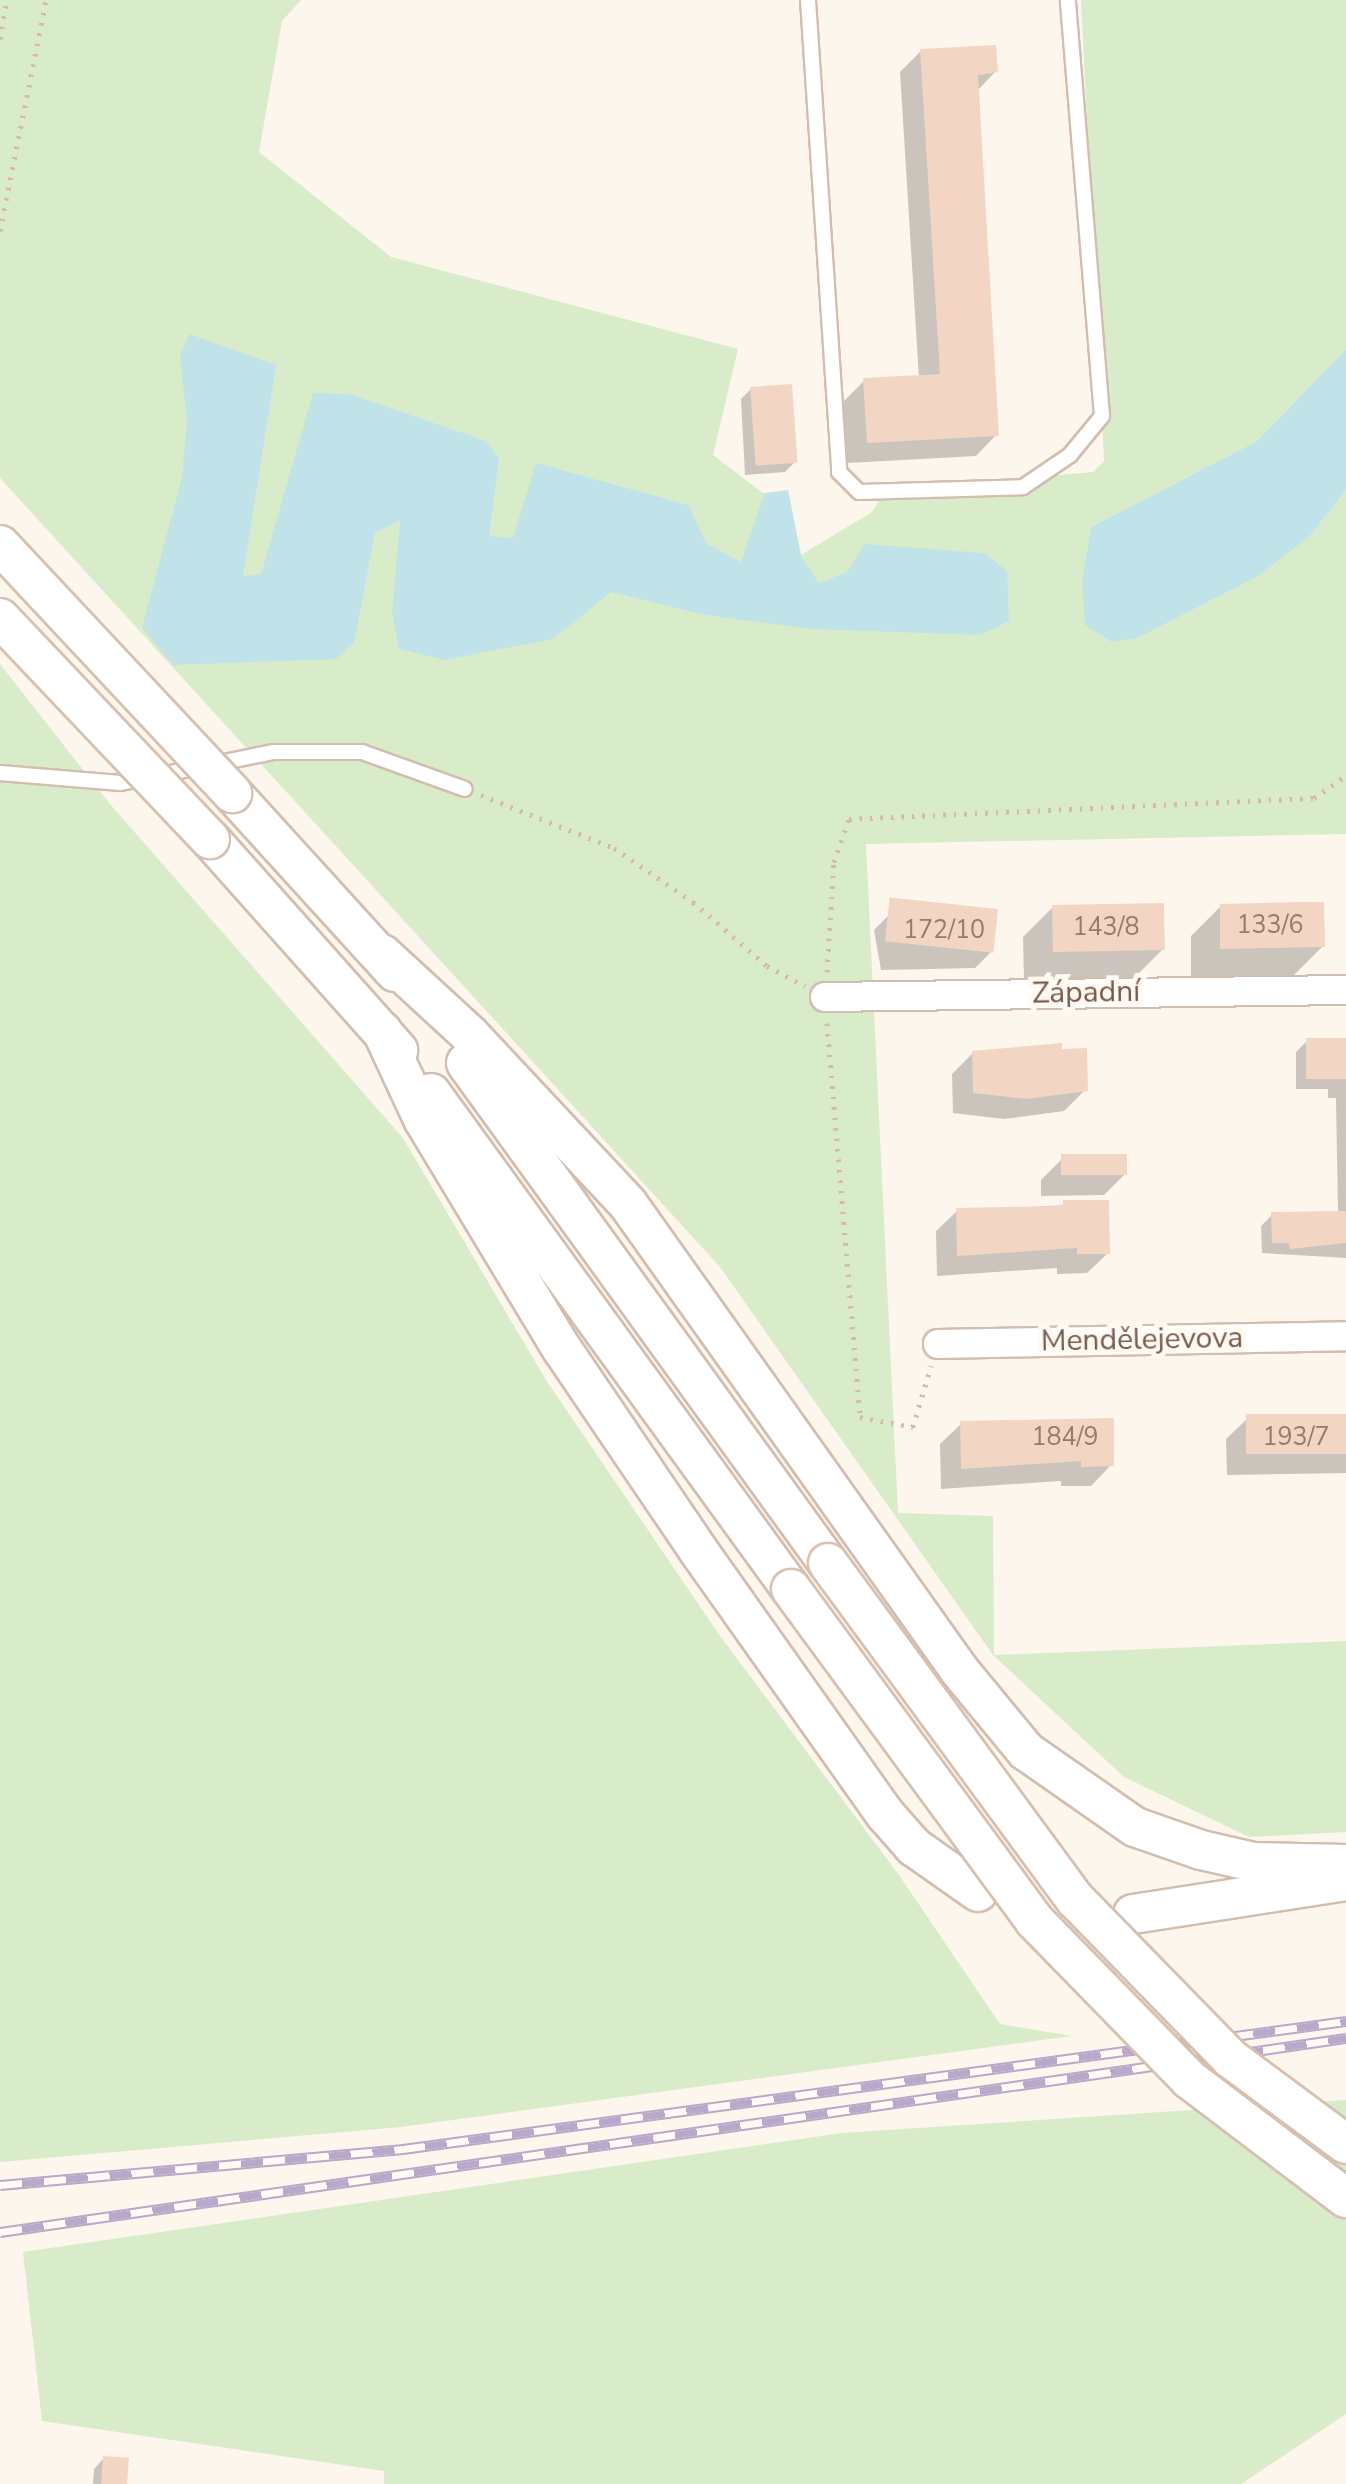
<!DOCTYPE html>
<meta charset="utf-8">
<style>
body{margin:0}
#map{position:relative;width:1346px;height:2484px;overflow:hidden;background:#fdf6ec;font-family:"Nunito Sans",sans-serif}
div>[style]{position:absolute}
.green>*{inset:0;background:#d8ecc9}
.water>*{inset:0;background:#bfe3e8}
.shadow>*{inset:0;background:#0003}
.building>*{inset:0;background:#f3d5c3;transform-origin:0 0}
.path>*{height:5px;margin-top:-2.5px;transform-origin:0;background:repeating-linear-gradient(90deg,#d9b8a5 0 2.5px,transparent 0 10.5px)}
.roads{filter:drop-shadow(2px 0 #d1beb0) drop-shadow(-2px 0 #d1beb0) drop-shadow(0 2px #d1beb0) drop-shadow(0 -2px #d1beb0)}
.lane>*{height:14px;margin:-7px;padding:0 7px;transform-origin:7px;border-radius:7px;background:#fff}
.street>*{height:28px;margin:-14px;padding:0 14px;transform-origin:14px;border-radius:14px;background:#fff}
.secondary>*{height:38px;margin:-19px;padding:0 19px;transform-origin:19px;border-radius:19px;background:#fff}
.rail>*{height:11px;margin-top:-5.5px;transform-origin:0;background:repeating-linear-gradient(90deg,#fffaf3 0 22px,#b9a8c9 0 44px);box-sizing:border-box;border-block:2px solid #b9a8c9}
.bridges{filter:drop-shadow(2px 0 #d6c0b0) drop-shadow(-2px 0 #d6c0b0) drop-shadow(0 2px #d6c0b0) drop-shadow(0 -2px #d6c0b0)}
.secondary-bridge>*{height:38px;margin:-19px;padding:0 19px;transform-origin:19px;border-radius:19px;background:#fff}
span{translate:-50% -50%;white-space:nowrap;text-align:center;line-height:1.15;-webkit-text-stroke:10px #fffaf3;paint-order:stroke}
.number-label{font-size:25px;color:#987a6a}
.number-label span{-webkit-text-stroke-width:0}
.street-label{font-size:30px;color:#7a5c4d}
</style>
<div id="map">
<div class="green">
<i style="clip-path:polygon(0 0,301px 0,282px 21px,259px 152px,391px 257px,738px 349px,713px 455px,763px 493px,788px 490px,801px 555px,872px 512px,885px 491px,1093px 472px,1104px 461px,1081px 0,1346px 0,1346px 349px,1257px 441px,1091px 527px,1082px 579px,1310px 536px,1346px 490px,1346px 834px,866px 844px,898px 1513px,993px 1516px,994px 1655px,1346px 1641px,1346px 1832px,1249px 1837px,1124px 1777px,993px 1655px,720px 1267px,0 478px)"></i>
<i style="clip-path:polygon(0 664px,109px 803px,403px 1138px,546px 1380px,720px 1636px,899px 1875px,1000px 2024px,1072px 2036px,401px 2127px,0 2162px)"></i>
<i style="clip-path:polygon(1346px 2100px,1346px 2414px,1241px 2484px,384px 2484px,384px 2471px,42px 2421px,23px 2252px,842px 2133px)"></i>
</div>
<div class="water">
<i style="clip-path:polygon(189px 334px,276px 365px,243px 576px,261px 574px,313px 393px,349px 394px,486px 441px,499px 458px,489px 536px,513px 538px,536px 463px,688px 505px,707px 544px,741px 562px,764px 494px,788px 490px,801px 556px,819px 583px,847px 572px,864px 544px,984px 553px,1007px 571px,1009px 621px,980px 635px,811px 629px,706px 615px,611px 592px,553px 639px,445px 660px,399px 649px,392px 612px,400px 520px,375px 533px,354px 643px,336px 659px,173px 665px,142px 628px,182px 477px,187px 420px,180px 356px)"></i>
<i style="clip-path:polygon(1346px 349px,1346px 490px,1310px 536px,1258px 576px,1137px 638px,1112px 642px,1085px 625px,1082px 579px,1091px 527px,1257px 441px)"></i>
</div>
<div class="shadow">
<i style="clip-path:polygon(921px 51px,996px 71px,977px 91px,996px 435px,976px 456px,847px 463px,843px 402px,864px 381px,919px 378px,900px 72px)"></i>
<i style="clip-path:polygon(751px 389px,795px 462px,785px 472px,745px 475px,741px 399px)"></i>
<i style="clip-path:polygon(1221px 906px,1323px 946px,1293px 976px,1191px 978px,1191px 936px)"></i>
<i style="clip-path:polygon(1053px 907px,1163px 949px,1133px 979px,1024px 981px,1023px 937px)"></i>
<i style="clip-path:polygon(890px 914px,991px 952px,975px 968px,881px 970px,874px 930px)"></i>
<i style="clip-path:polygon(1346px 1040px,1346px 1258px,1262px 1253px,1261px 1226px,1272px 1215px,1338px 1213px,1336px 1098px,1328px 1098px,1328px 1089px,1296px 1089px,1296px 1052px,1307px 1041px)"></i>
<i style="clip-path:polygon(973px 1053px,1085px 1090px,1064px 1111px,1004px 1119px,953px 1113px,952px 1074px)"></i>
<i style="clip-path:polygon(1062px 1159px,1125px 1174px,1104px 1195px,1041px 1196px,1041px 1180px)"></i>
<i style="clip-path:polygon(1107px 1203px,1108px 1253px,1087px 1273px,1057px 1274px,1057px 1268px,937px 1276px,936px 1231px,957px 1211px)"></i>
<i style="clip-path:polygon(1346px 1417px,1346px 1473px,1227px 1475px,1226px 1439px,1247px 1419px)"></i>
<i style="clip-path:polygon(961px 1424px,1111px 1465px,1091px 1486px,1061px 1486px,1061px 1481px,941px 1489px,940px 1444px)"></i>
<i style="clip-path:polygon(104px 2458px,125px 2484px,93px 2484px,94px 2469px)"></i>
</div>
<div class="building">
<i style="clip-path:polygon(996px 45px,998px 72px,978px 75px,999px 436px,867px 443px,863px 378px,940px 374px,920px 49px)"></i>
<i style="left:792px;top:384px;width:79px;height:42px;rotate:86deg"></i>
<i style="clip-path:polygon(1301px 902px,1324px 902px,1325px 947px,1220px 949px,1220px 904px)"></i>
<i style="left:1164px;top:903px;width:47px;height:112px;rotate:89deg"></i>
<i style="left:998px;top:909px;width:44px;height:109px;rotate:96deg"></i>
<i style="left:1346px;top:1038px;width:41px;height:40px;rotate:90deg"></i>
<i style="clip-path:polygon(1062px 1043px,1062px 1049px,1087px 1048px,1088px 1091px,1026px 1099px,973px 1093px,972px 1051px)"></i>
<i style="left:1127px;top:1154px;width:21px;height:66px;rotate:90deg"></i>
<i style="clip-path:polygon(1063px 1200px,1109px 1200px,1110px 1254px,1077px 1254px,1077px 1248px,957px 1256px,956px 1208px,1063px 1206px)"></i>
<i style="clip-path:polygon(1346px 1211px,1346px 1243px,1290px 1249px,1289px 1243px,1272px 1243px,1271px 1212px)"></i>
<i style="left:1346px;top:1414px;width:40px;height:100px;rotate:90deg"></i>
<i style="clip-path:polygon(1114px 1418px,1114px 1466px,1081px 1467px,1081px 1461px,961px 1469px,960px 1421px)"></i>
<i style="left:103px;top:2456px;width:26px;height:28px;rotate:4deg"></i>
</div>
<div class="path">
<i style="left:0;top:39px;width:40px;rotate:-80deg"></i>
<i style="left:0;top:231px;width:236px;rotate:-78.7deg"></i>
<i style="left:481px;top:795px;width:143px;rotate:21.7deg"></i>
<i style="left:614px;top:848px;width:96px;rotate:34.4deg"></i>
<i style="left:693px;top:902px;width:98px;rotate:40.9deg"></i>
<i style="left:767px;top:966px;width:43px;rotate:27.8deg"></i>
<i style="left:827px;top:972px;width:110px;rotate:-86.4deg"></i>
<i style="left:834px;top:862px;width:46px;rotate:-70.8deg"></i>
<i style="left:849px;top:819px;width:465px;rotate:-2.6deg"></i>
<i style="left:1314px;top:798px;width:39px;rotate:-35deg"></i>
<i style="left:827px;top:1023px;width:395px;rotate:85.2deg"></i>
<i style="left:860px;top:1417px;width:54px;rotate:10.7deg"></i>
<i style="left:913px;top:1427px;width:64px;rotate:-73.6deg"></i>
</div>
<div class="roads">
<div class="lane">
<i style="left:808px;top:0;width:473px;rotate:86.2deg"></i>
<i style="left:839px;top:472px;width:28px;rotate:45deg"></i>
<i style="left:859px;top:492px;width:164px;rotate:-1.7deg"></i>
<i style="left:1023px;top:487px;width:57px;rotate:-34.2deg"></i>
<i style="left:1070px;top:455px;width:50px;rotate:-50.6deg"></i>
<i style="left:1102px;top:416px;width:417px;rotate:-94.7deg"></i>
<i style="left:0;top:773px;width:121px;rotate:4.7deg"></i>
<i style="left:121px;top:783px;width:156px;rotate:-11.5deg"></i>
<i style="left:274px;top:752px;width:88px"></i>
<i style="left:362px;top:752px;width:109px;rotate:19.8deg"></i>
</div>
<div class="street">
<i style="left:825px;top:997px;width:521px;rotate:-0.77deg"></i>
<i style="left:938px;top:1344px;width:408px;rotate:-1.1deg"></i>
</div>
<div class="secondary">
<i style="left:232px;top:793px;width:242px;rotate:47.7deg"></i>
<i style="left:210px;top:839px;width:283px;rotate:48.3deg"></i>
<i style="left:382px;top:954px;width:120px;rotate:42.6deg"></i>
<i style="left:470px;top:1035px;width:231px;rotate:46.9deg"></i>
<i style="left:628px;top:1204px;width:573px;rotate:54.59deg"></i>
<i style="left:960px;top:1671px;width:104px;rotate:50.5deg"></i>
<i style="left:1026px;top:1751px;width:133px;rotate:34.9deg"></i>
<i style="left:1135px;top:1827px;width:70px;rotate:19.2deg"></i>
<i style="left:1201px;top:1850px;width:54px;rotate:12.8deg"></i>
<i style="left:1254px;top:1862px;width:92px;rotate:1.2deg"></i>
<i style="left:382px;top:1031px;width:97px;rotate:65deg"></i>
<i style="left:423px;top:1119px;width:269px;rotate:58.9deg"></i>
<i style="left:562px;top:1349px;width:243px;rotate:55.9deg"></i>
<i style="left:698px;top:1550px;width:324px;rotate:54.7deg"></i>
<i style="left:885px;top:1814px;width:44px;rotate:48.7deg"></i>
<i style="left:914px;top:1847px;width:78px;rotate:35.1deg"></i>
<i style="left:466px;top:1063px;width:617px;rotate:54.1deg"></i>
<i style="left:431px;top:1093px;width:613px;rotate:54.03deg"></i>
<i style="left:1133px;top:1914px;width:216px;rotate:-8.8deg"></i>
</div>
</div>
<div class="rail">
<i style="left:0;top:2185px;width:405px;rotate:-5.1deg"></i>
<i style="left:403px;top:2149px;width:952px;rotate:-7.73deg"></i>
<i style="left:0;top:2232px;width:1360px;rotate:-8.2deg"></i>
</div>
<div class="bridges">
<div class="secondary-bridge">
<i style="left:0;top:545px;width:340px;rotate:46.9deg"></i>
<i style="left:0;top:618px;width:305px;rotate:46.5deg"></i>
<i style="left:828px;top:1563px;width:418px;rotate:53.7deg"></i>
<i style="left:1076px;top:1900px;width:221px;rotate:45.7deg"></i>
<i style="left:1230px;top:2058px;width:144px;rotate:36.6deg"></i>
<i style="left:791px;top:1589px;width:411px;rotate:53.7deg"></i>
<i style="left:1034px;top:1920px;width:222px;rotate:45.7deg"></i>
<i style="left:1189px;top:2079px;width:197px;rotate:37.2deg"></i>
</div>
</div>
<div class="number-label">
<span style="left:1270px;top:925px">133/6</span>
<span style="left:1106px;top:927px">143/8</span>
<span style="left:944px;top:930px">172/10</span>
<span style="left:1065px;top:1437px">184/9</span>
<span style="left:1296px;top:1437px">193/7</span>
</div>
<div class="street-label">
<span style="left:1086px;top:993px;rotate:-1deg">Západní</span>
<span style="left:1142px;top:1340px;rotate:-1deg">Mendělejevova</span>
</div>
</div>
